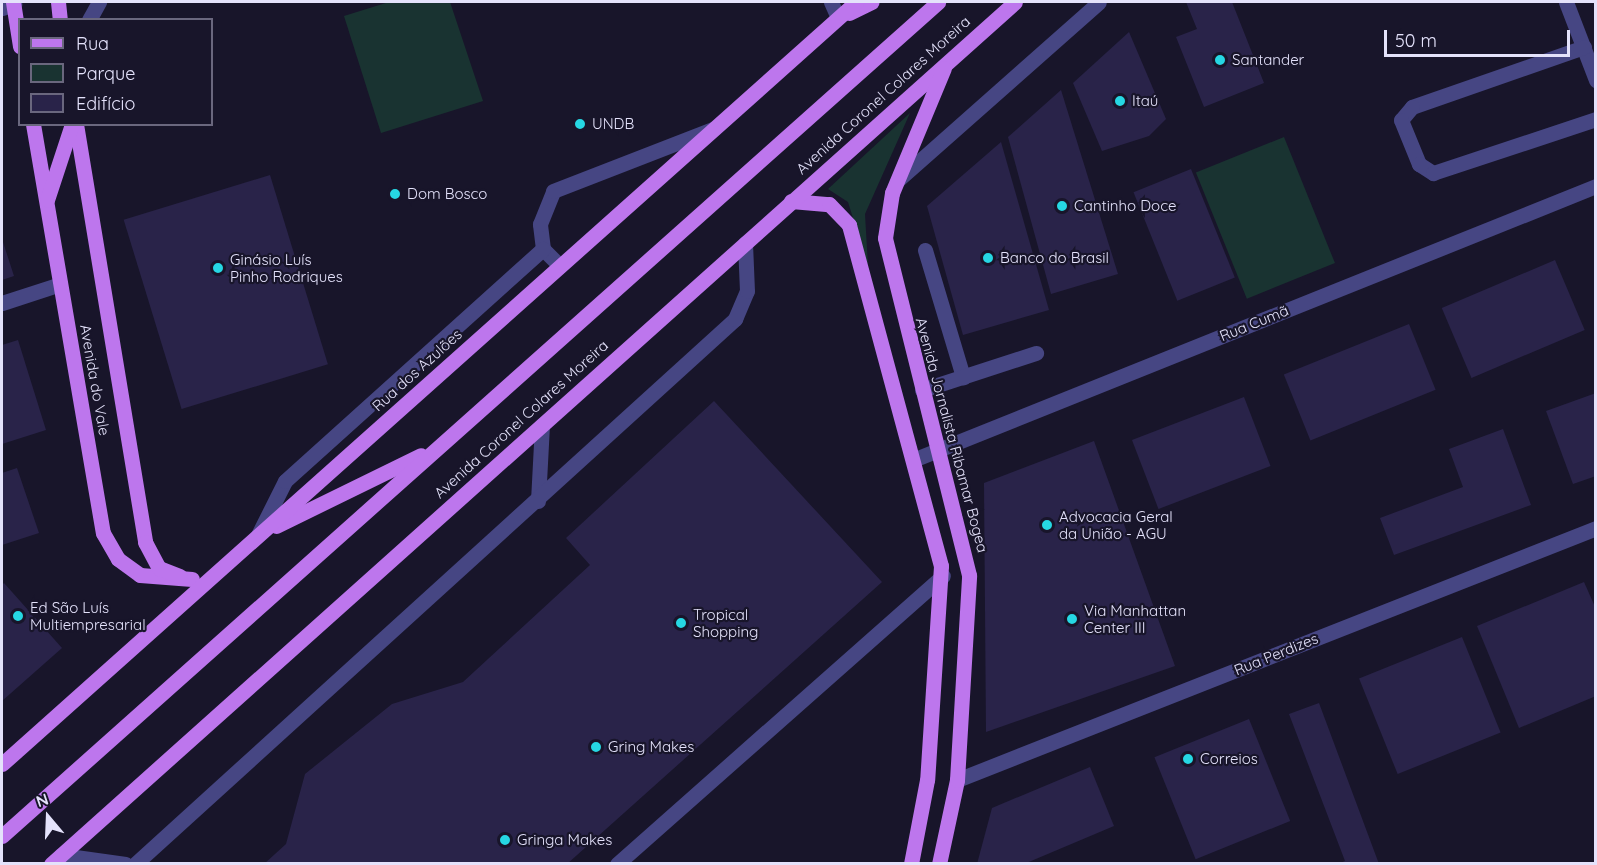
<!DOCTYPE html>
<meta charset="utf-8">
<style>
body{margin:0}
#map{position:relative;width:1597px;height:865px;overflow:hidden;background:#18152a;font-family:Quicksand,sans-serif}
div>[style]{position:absolute}
.green>*{inset:0;background:#193331;transform-origin:0 0}
.building>*{inset:0;background:#292349;transform-origin:0 0}
.minor>*{height:15px;margin:-7.5px;padding:0 7.5px;transform-origin:7.5px;border-radius:7.5px;background:#464683}
.major>*{height:15px;margin:-7.5px;padding:0 7.5px;transform-origin:7.5px;border-radius:7.5px;background:#bd76ed}
.dots>*{width:16px;height:16px;translate:-50% -50%;box-sizing:border-box;border:3px solid #18152a;border-radius:50%}
span{translate:-50% -50%;white-space:nowrap;text-align:center;line-height:1.15;-webkit-text-stroke:4.5px #18152a;paint-order:stroke}
.poi-label{font-size:15px;color:#e4e2fb}
.left{translate:0 -50%;text-align:left}
.street-label{font-size:15px;color:#e4e2fb}
.frame{position:absolute;inset:0;border:3px solid #e4e2fb;pointer-events:none}
.legend{position:absolute;left:18px;top:18px;width:195px;height:108px;box-sizing:border-box;background:#18152a;border:2px solid #6a677e;margin:0;padding:8px 10px;list-style:none;font-size:18px;color:#e4e2fb}
.legend li{display:flex;align-items:center;gap:12px;height:30px}
.legend b{width:30px;border:2px solid #6a677e}
.north{position:absolute;left:18px;top:787px;width:60px;height:60px;-webkit-text-stroke:4px #18152a;paint-order:stroke;rotate:341deg;font-size:16px;font-weight:700;line-height:24px;text-align:center;color:#e4e2fb}
.north::after{content:'';display:block;margin:auto;width:21px;height:27px;background:#e4e2fb;clip-path:polygon(50% 0,100% 100%,50% 72%,0 100%)}
.scale{position:absolute;left:1384px;top:30px;width:186px;height:27px;box-sizing:border-box;border:3px solid #e4e2fb;border-top:0;padding-left:8px;font-size:18px;line-height:21px;white-space:nowrap;color:#e4e2fb;-webkit-text-stroke:4px #18152a;paint-order:stroke}
</style>
<div id="map">
<div class="green">
<i style="clip-path:polygon(389px 2px,450px 2px,483px 101px,381px 133px,344px 16px)"></i>
<i style="clip-path:polygon(910px 113px,865px 214px,868px 266px,848px 202px,828px 189px)"></i>
<i style="left:1284px;top:137px;width:136px;height:95px;rotate:68deg"></i>
</div>
<div class="building">
<i style="clip-path:polygon(1186px 2px,1232px 2px,1264px 83px,1204px 107px,1176px 37px,1197px 29px)"></i>
<i style="clip-path:polygon(1129px 32px,1166px 119px,1149px 136px,1102px 151px,1073px 83px)"></i>
<i style="clip-path:polygon(1061px 90px,1118px 274px,1051px 294px,1008px 137px)"></i>
<i style="clip-path:polygon(1001px 142px,1049px 310px,963px 335px,927px 206px)"></i>
<i style="left:1191px;top:169px;width:117px;height:62px;rotate:68deg"></i>
<i style="left:270px;top:175px;width:198px;height:153px;rotate:73deg"></i>
<i style="clip-path:polygon(2px 239px,14px 276px,2px 280px)"></i>
<i style="left:1555px;top:260px;width:76px;height:123px;rotate:67deg"></i>
<i style="left:1409px;top:324px;width:71px;height:135px;rotate:68deg"></i>
<i style="clip-path:polygon(18px 340px,46px 430px,2px 444px,2px 345px)"></i>
<i style="clip-path:polygon(1596px 393px,1596px 476px,1573px 484px,1546px 411px)"></i>
<i style="left:1244px;top:397px;width:74px;height:120px;rotate:69deg"></i>
<i style="clip-path:polygon(714px 401px,882px 582px,567px 864px,264px 864px,286px 844px,305px 774px,392px 704px,463px 682px,590px 565px,566px 538px)"></i>
<i style="clip-path:polygon(1503px 429px,1531px 505px,1394px 555px,1380px 518px,1463px 487px,1449px 449px)"></i>
<i style="clip-path:polygon(1094px 441px,1175px 666px,986px 732px,984px 483px)"></i>
<i style="clip-path:polygon(17px 468px,39px 533px,2px 545px,2px 473px)"></i>
<i style="clip-path:polygon(1584px 582px,1596px 609px,1596px 696px,1519px 728px,1477px 626px)"></i>
<i style="clip-path:polygon(4px 583px,62px 648px,2px 701px,2px 585px)"></i>
<i style="left:1462px;top:637px;width:103px;height:111px;rotate:68deg"></i>
<i style="clip-path:polygon(1319px 703px,1379px 864px,1338px 864px,1345px 861px,1289px 714px)"></i>
<i style="left:1249px;top:719px;width:110px;height:102px;rotate:68deg"></i>
<i style="clip-path:polygon(1090px 767px,1114px 826px,1024px 864px,977px 864px,992px 808px)"></i>
</div>
<div class="minor">
<i style="left:831px;top:2px;width:17px;rotate:66deg"></i>
<i style="left:1566px;top:2px;width:84px;rotate:69deg"></i>
<i style="left:2px;top:8px;width:13px;rotate:-18deg"></i>
<i style="left:89px;top:20px;width:21px;rotate:-61deg"></i>
<i style="left:1584px;top:47px;width:182px;rotate:160.8deg"></i>
<i style="left:1412px;top:107px;width:17px;rotate:130deg"></i>
<i style="left:1401px;top:120px;width:48px;rotate:67.8deg"></i>
<i style="left:1419px;top:164px;width:17px;rotate:33deg"></i>
<i style="left:1433px;top:173px;width:172px;rotate:-18.3deg"></i>
<i style="left:898px;top:180px;width:268px;rotate:-41.5deg"></i>
<i style="left:925px;top:250px;width:133px;rotate:73.3deg"></i>
<i style="left:560px;top:266px;width:24px;rotate:-135deg"></i>
<i style="left:543px;top:249px;width:25px;rotate:-97deg"></i>
<i style="left:540px;top:224px;width:35px;rotate:-68deg"></i>
<i style="left:553px;top:191px;width:172px;rotate:-21.2deg"></i>
<i style="left:2px;top:303px;width:61px;rotate:-18.1deg"></i>
<i style="left:922px;top:390px;width:120px;rotate:-18deg"></i>
<i style="left:913px;top:460px;width:736px;rotate:-21.86deg"></i>
<i style="left:538px;top:501px;width:76px;rotate:-87deg"></i>
<i style="left:258px;top:535px;width:60px;rotate:-63.4deg"></i>
<i style="left:285px;top:481px;width:347px;rotate:-42deg"></i>
<i style="left:957px;top:780px;width:687px;rotate:-21.52deg"></i>
<i style="left:61px;top:855px;width:65px;rotate:8deg"></i>
<i style="left:135px;top:864px;width:811px;rotate:-42.25deg"></i>
<i style="left:735px;top:319px;width:30px;rotate:-67deg"></i>
<i style="left:747px;top:291px;width:48px;rotate:-92.4deg"></i>
<i style="left:617px;top:864px;width:435px;rotate:-41.5deg"></i>
</div>
<div class="major">
<i style="left:13px;top:2px;width:45px;rotate:81deg"></i>
<i style="left:58px;top:2px;width:18px;rotate:84deg"></i>
<i style="left:849px;top:13px;width:25px;rotate:-26deg"></i>
<i style="left:33px;top:124px;width:415px;rotate:80.3deg"></i>
<i style="left:103px;top:533px;width:30px;rotate:60deg"></i>
<i style="left:118px;top:559px;width:27px;rotate:36deg"></i>
<i style="left:140px;top:575px;width:52px;rotate:4.4deg"></i>
<i style="left:76px;top:124px;width:424px;rotate:80.6deg"></i>
<i style="left:145px;top:542px;width:30px;rotate:62deg"></i>
<i style="left:159px;top:568px;width:22px;rotate:21deg"></i>
<i style="left:47px;top:200px;width:80px;rotate:-71.8deg"></i>
<i style="left:791px;top:201px;width:38px;rotate:5deg"></i>
<i style="left:829px;top:204px;width:29px;rotate:46deg"></i>
<i style="left:849px;top:225px;width:353px;rotate:74.9deg"></i>
<i style="left:941px;top:566px;width:214px;rotate:93.7deg"></i>
<i style="left:927px;top:780px;width:86px;rotate:100.8deg"></i>
<i style="left:276px;top:526px;width:161px;rotate:-26.1deg"></i>
<i style="left:2px;top:764px;width:1145px;rotate:-41.74deg"></i>
<i style="left:2px;top:836px;width:1254px;rotate:-41.7deg"></i>
<i style="left:51px;top:864px;width:1293px;rotate:-41.8deg"></i>
<i style="left:939px;top:864px;width:86px;rotate:-77.9deg"></i>
<i style="left:957px;top:780px;width:205px;rotate:-86.6deg"></i>
<i style="left:969px;top:575px;width:347px;rotate:-104deg"></i>
<i style="left:885px;top:238px;width:46px;rotate:-81.2deg"></i>
<i style="left:892px;top:193px;width:135px;rotate:-67.4deg"></i>
</div>
<div class="dots">
<i style="left:1220px;top:60px;background:#26d7e3"></i>
<i style="left:1120px;top:101px;background:#26d7e3"></i>
<i style="left:580px;top:124px;background:#26d7e3"></i>
<i style="left:395px;top:194px;background:#26d7e3"></i>
<i style="left:1062px;top:206px;background:#26d7e3"></i>
<i style="left:988px;top:258px;background:#26d7e3"></i>
<i style="left:218px;top:268px;background:#26d7e3"></i>
<i style="left:1047px;top:525px;background:#26d7e3"></i>
<i style="left:18px;top:616px;background:#26d7e3"></i>
<i style="left:1072px;top:619px;background:#26d7e3"></i>
<i style="left:681px;top:623px;background:#26d7e3"></i>
<i style="left:596px;top:747px;background:#26d7e3"></i>
<i style="left:1188px;top:759px;background:#26d7e3"></i>
<i style="left:505px;top:840px;background:#26d7e3"></i>
</div>
<div class="poi-label">
<span class="left" style="left:1232px;top:60px">Santander</span>
<span class="left" style="left:1132px;top:101px">Itaú</span>
<span class="left" style="left:592px;top:124px">UNDB</span>
<span class="left" style="left:407px;top:194px">Dom Bosco</span>
<span class="left" style="left:1074px;top:206px">Cantinho Doce</span>
<span class="left" style="left:1000px;top:258px">Banco do Brasil</span>
<span class="left" style="left:230px;top:268px">Ginásio Luís<br>Pinho Rodriques</span>
<span class="left" style="left:1059px;top:525px">Advocacia Geral<br>da União - AGU</span>
<span class="left" style="left:30px;top:616px">Ed São Luís<br>Multiempresarial</span>
<span class="left" style="left:1084px;top:619px">Via Manhattan<br>Center III</span>
<span class="left" style="left:693px;top:623px">Tropical<br>Shopping</span>
<span class="left" style="left:608px;top:747px">Gring Makes</span>
<span class="left" style="left:1200px;top:759px">Correios</span>
<span class="left" style="left:517px;top:840px">Gringa Makes</span>
</div>
<div class="street-label">
<span style="left:883px;top:95px;rotate:-42deg">Avenida Coronel Colares Moreira</span>
<span style="left:1254px;top:323px;rotate:-22deg">Rua Cumã</span>
<span style="left:417px;top:370px;rotate:-42deg">Rua dos Azulões</span>
<span style="left:95px;top:380px;rotate:80deg">Avenida do Vale</span>
<span style="left:521px;top:419px;rotate:-42deg">Avenida Coronel Colares Moreira</span>
<span style="left:952px;top:435px;rotate:75deg">Avenida Jornalista Ribamar Bogea</span>
<span style="left:1276px;top:654px;rotate:-22deg">Rua Perdizes</span>
</div>
<div class="frame"></div>
<ul class="legend">
<li><b style="height:8px;background:#bd76ed"></b>Rua</li>
<li><b style="height:16px;background:#193331"></b>Parque</li>
<li><b style="height:16px;background:#292349"></b>Edifício</li>
</ul>
<div class="north">N</div>
<div class="scale">50 m</div>
</div>
